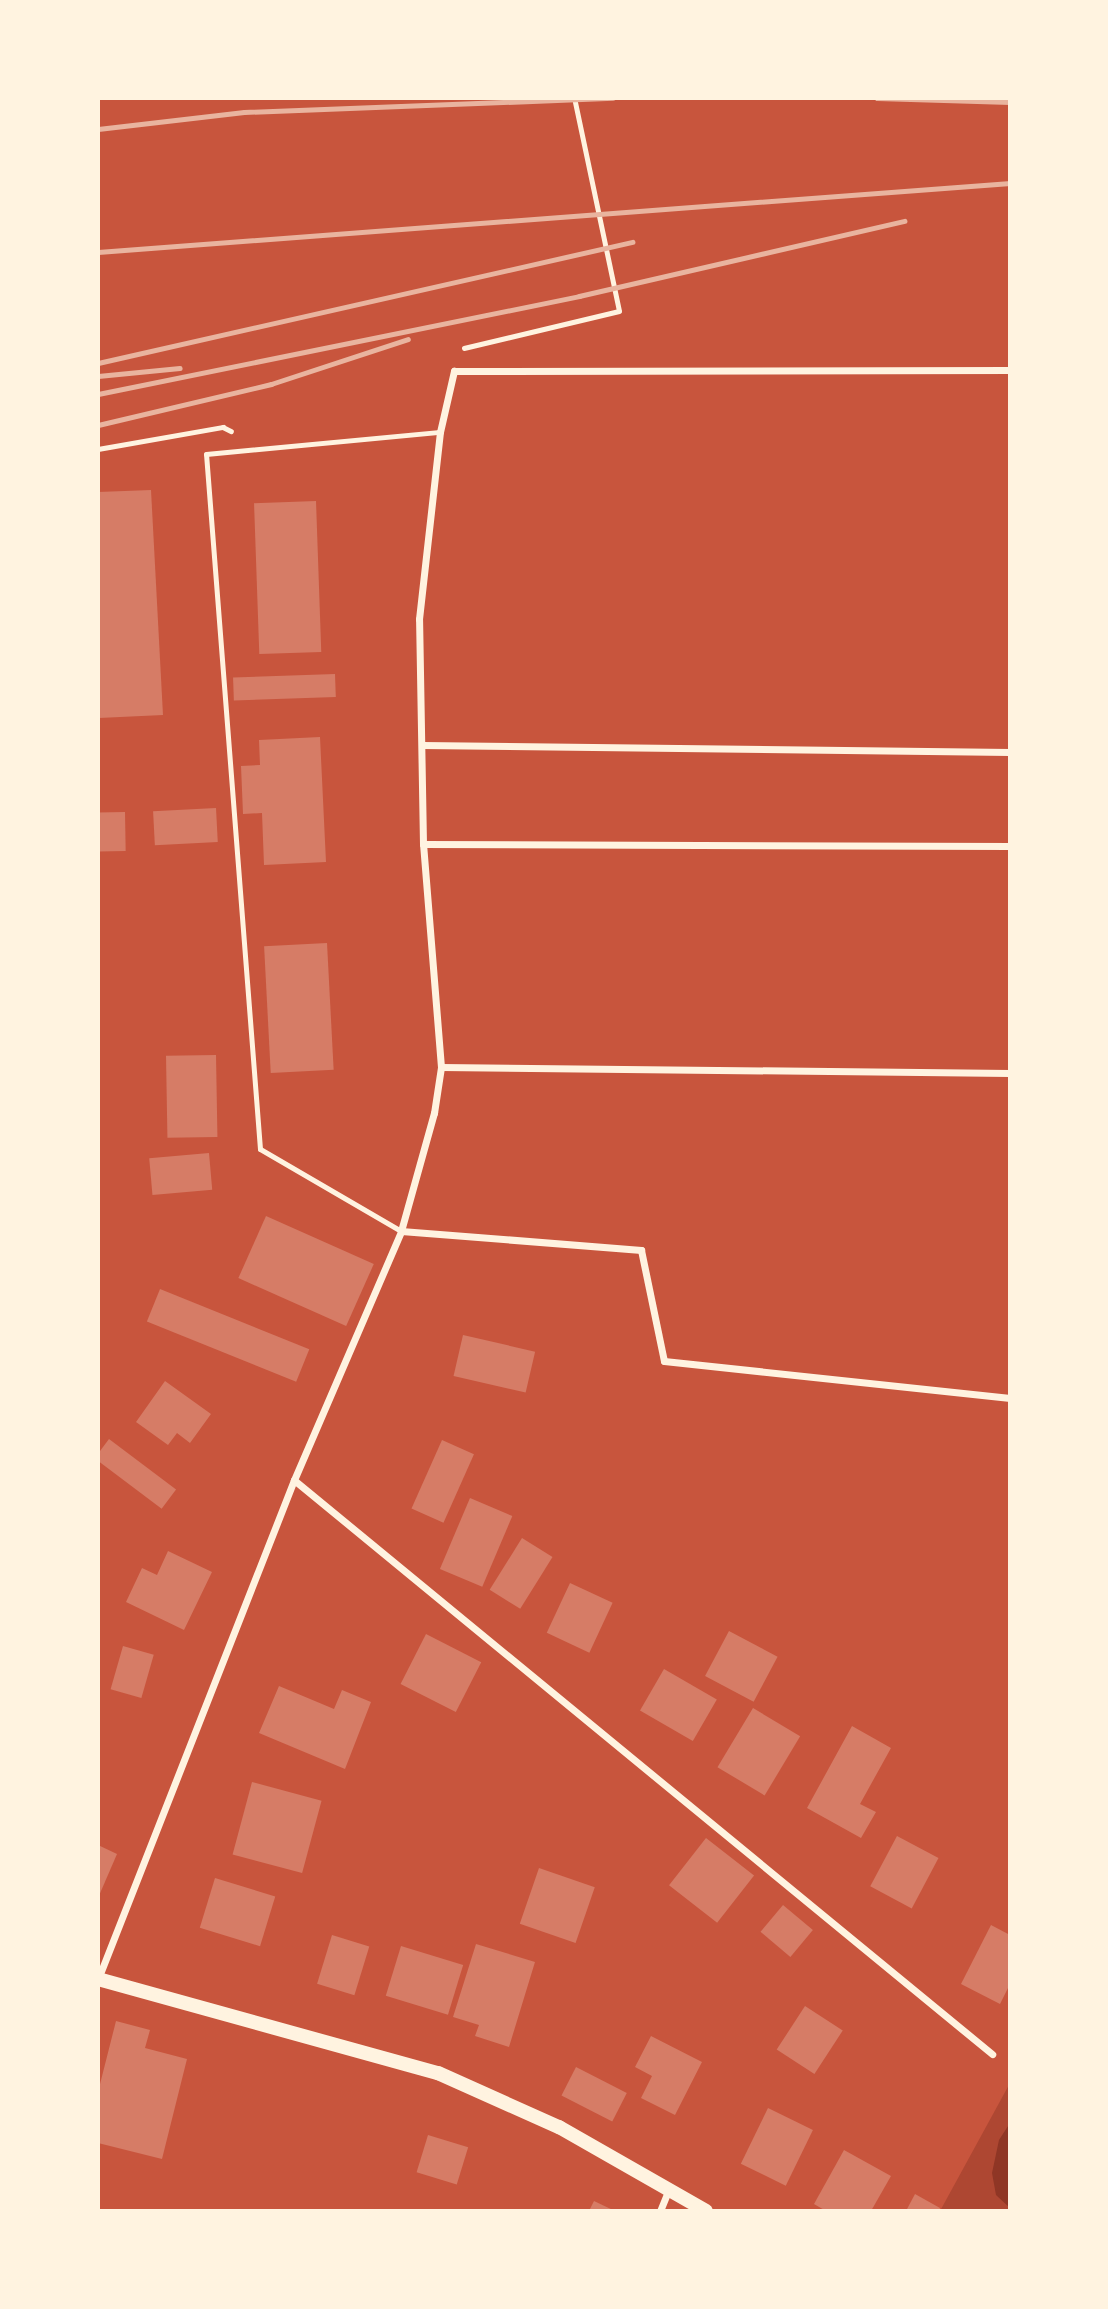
<!DOCTYPE html>
<style>
body{margin:0}
#map{position:relative;width:1108px;height:2309px;overflow:hidden;background:#c8553d;font-family:"Open Sans",sans-serif}
div>[style]{position:absolute}
.green>*{inset:0;background:#ae4732}
.water>*{inset:0;background:#8f3625}
.building>*{inset:0;background:#d67c66;transform-origin:0 0}
.path>*{height:4.5px;margin:-2.25px;padding:0 2.25px;transform-origin:2.25px;border-radius:2.25px;background:#fff3e0}
.service>*{height:5px;margin:-2.5px;padding:0 2.5px;transform-origin:2.5px;border-radius:2.5px;background:#fff3e0}
.minor>*{height:7px;margin:-3.5px;padding:0 3.5px;transform-origin:3.5px;border-radius:3.5px;background:#fff3e0}
.secondary>*{height:14px;margin:-7px;padding:0 7px;transform-origin:7px;border-radius:7px;background:#fff3e0}
.rail>*{height:5px;margin:-2.5px;padding:0 2.5px;transform-origin:2.5px;border-radius:2.5px;background:#e9b49f}
span{translate:-50% -50%;white-space:nowrap;text-align:center;line-height:1.15;-webkit-text-stroke:6px #fff3e0;paint-order:stroke}
.frame{position:absolute;inset:0;border:100px solid #fff3e0;pointer-events:none}
</style>
<div id="map">
<div class="green">
<i style="clip-path:polygon(1010px 2083px,1010px 2211px,940px 2211px)"></i>
</div>
<div class="water">
<i style="clip-path:polygon(1010px 2123px,1010px 2208px,996px 2195px,992px 2173px,999px 2140px)"></i>
</div>
<div class="building">
<i style="clip-path:polygon(151px 490px,163px 715px,99px 718px,98px 492px)"></i>
<i style="left:316px;top:501px;width:151px;height:62px;rotate:88deg"></i>
<i style="left:335px;top:674px;width:23px;height:102px;rotate:88deg"></i>
<i style="clip-path:polygon(320px 737px,326px 862px,264px 865px,262px 813px,243px 814px,241px 766px,260px 765px,259px 740px)"></i>
<i style="left:216px;top:808px;width:34px;height:63px;rotate:87deg"></i>
<i style="left:125px;top:812px;width:39px;height:27px;rotate:89deg"></i>
<i style="left:327px;top:943px;width:127px;height:63px;rotate:87deg"></i>
<i style="left:216px;top:1055px;width:82px;height:50px;rotate:89deg"></i>
<i style="left:209px;top:1153px;width:37px;height:60px;rotate:85deg"></i>
<i style="left:266px;top:1216px;width:118px;height:68px;rotate:24deg"></i>
<i style="left:160px;top:1289px;width:161px;height:35px;rotate:22deg"></i>
<i style="left:463px;top:1335px;width:74px;height:42px;rotate:13deg"></i>
<i style="clip-path:polygon(165px 1381px,211px 1414px,190px 1443px,177px 1433px,168px 1445px,136px 1422px)"></i>
<i style="left:109px;top:1439px;width:84px;height:24px;rotate:37deg"></i>
<i style="left:442px;top:1440px;width:35px;height:75px;rotate:24deg"></i>
<i style="left:470px;top:1498px;width:46px;height:77px;rotate:23deg"></i>
<i style="left:522px;top:1538px;width:36px;height:61px;rotate:32deg"></i>
<i style="clip-path:polygon(168px 1551px,212px 1572px,184px 1630px,126px 1602px,142px 1568px,157px 1575px)"></i>
<i style="left:570px;top:1583px;width:47px;height:55px;rotate:25deg"></i>
<i style="left:729px;top:1631px;width:55px;height:51px;rotate:28deg"></i>
<i style="left:426px;top:1634px;width:62px;height:56px;rotate:27deg"></i>
<i style="left:123px;top:1646px;width:32px;height:45px;rotate:16deg"></i>
<i style="left:664px;top:1669px;width:61px;height:48px;rotate:30deg"></i>
<i style="clip-path:polygon(279px 1686px,334px 1709px,342px 1690px,371px 1702px,345px 1769px,259px 1733px)"></i>
<i style="left:753px;top:1708px;width:55px;height:69px;rotate:31deg"></i>
<i style="clip-path:polygon(852px 1726px,891px 1748px,860px 1804px,876px 1812px,861px 1838px,807px 1808px)"></i>
<i style="left:252px;top:1782px;width:72px;height:75px;rotate:15deg"></i>
<i style="left:897px;top:1836px;width:47px;height:57px;rotate:28deg"></i>
<i style="left:706px;top:1838px;width:61px;height:60px;rotate:38deg"></i>
<i style="clip-path:polygon(98px 1845px,117px 1854px,98px 1898px)"></i>
<i style="left:539px;top:1868px;width:59px;height:59px;rotate:19deg"></i>
<i style="left:215px;top:1878px;width:63px;height:52px;rotate:17deg"></i>
<i style="left:783px;top:1905px;width:39px;height:35px;rotate:40deg"></i>
<i style="clip-path:polygon(991px 1925px,1010px 1935px,1010px 1984px,1000px 2004px,961px 1984px)"></i>
<i style="left:332px;top:1935px;width:39px;height:51px;rotate:17deg"></i>
<i style="clip-path:polygon(476px 1944px,535px 1962px,509px 2047px,475px 2036px,479px 2025px,453px 2017px)"></i>
<i style="left:401px;top:1946px;width:65px;height:52px;rotate:17deg"></i>
<i style="left:805px;top:2006px;width:45px;height:52px;rotate:33deg"></i>
<i style="clip-path:polygon(116px 2021px,150px 2030px,145px 2048px,187px 2059px,162px 2159px,98px 2143px,98px 2092px)"></i>
<i style="clip-path:polygon(651px 2036px,702px 2062px,675px 2115px,641px 2098px,652px 2076px,635px 2067px)"></i>
<i style="left:576px;top:2067px;width:57px;height:32px;rotate:27deg"></i>
<i style="left:768px;top:2108px;width:50px;height:62px;rotate:26deg"></i>
<i style="left:428px;top:2135px;width:42px;height:39px;rotate:17deg"></i>
<i style="clip-path:polygon(844px 2150px,891px 2176px,871px 2211px,826px 2211px,814px 2204px)"></i>
<i style="clip-path:polygon(915px 2194px,940px 2208px,939px 2211px,906px 2211px)"></i>
<i style="clip-path:polygon(594px 2201px,615px 2211px,589px 2211px)"></i>
</div>
<div class="path">
<i style="left:464px;top:348px;width:159px;rotate:-13.4deg"></i>
<i style="left:619px;top:311px;width:218px;rotate:-101.9deg"></i>
<i style="left:98px;top:449px;width:127px;rotate:-10deg"></i>
<i style="left:223px;top:427px;width:9px;rotate:27deg"></i>
</div>
<div class="service">
<i style="left:401px;top:1231px;width:163px;rotate:-149.8deg"></i>
<i style="left:260px;top:1149px;width:697px;rotate:-94.44deg"></i>
<i style="left:206px;top:454px;width:235px;rotate:-5.4deg"></i>
</div>
<div class="minor">
<i style="left:422px;top:745px;width:588px;rotate:0.68deg"></i>
<i style="left:423px;top:844px;width:587px;rotate:0.2deg"></i>
<i style="left:441px;top:1067px;width:569px;rotate:0.6deg"></i>
<i style="left:401px;top:1231px;width:241px;rotate:4.5deg"></i>
<i style="left:641px;top:1250px;width:113px;rotate:78.3deg"></i>
<i style="left:664px;top:1361px;width:348px;rotate:6.1deg"></i>
<i style="left:294px;top:1480px;width:904px;rotate:39.43deg"></i>
<i style="left:98px;top:1979px;width:536px;rotate:-68.56deg"></i>
<i style="left:294px;top:1480px;width:271px;rotate:-66.7deg"></i>
<i style="left:401px;top:1231px;width:123px;rotate:-74.4deg"></i>
<i style="left:434px;top:1113px;width:47px;rotate:-81.3deg"></i>
<i style="left:441px;top:1067px;width:224px;rotate:-94.6deg"></i>
<i style="left:423px;top:844px;width:225px;rotate:-91deg"></i>
<i style="left:419px;top:619px;width:188px;rotate:-83.6deg"></i>
<i style="left:440px;top:432px;width:63px;rotate:-77.1deg"></i>
<i style="left:454px;top:371px;width:556px;rotate:-0.1deg"></i>
<i style="left:660px;top:2211px;width:24px;rotate:-68deg"></i>
</div>
<div class="secondary">
<i style="left:98px;top:1979px;width:353px;rotate:15.5deg"></i>
<i style="left:438px;top:2073px;width:133px;rotate:24.1deg"></i>
<i style="left:559px;top:2127px;width:169px;rotate:29.7deg"></i>
</div>
<div class="rail">
<i style="left:877px;top:98px;width:133px;rotate:1.7deg"></i>
<i style="left:98px;top:129px;width:147px;rotate:-6.6deg"></i>
<i style="left:244px;top:112px;width:369px;rotate:-2.2deg"></i>
<i style="left:98px;top:252px;width:915px;rotate:-4.33deg"></i>
<i style="left:98px;top:363px;width:548px;rotate:-12.77deg"></i>
<i style="left:98px;top:376px;width:82px;rotate:-5.6deg"></i>
<i style="left:98px;top:394px;width:491px;rotate:-11.5deg"></i>
<i style="left:579px;top:296px;width:334px;rotate:-13deg"></i>
<i style="left:98px;top:425px;width:178px;rotate:-13.3deg"></i>
<i style="left:271px;top:384px;width:144px;rotate:-18.2deg"></i>
</div>
<div class="frame"></div>
</div>
